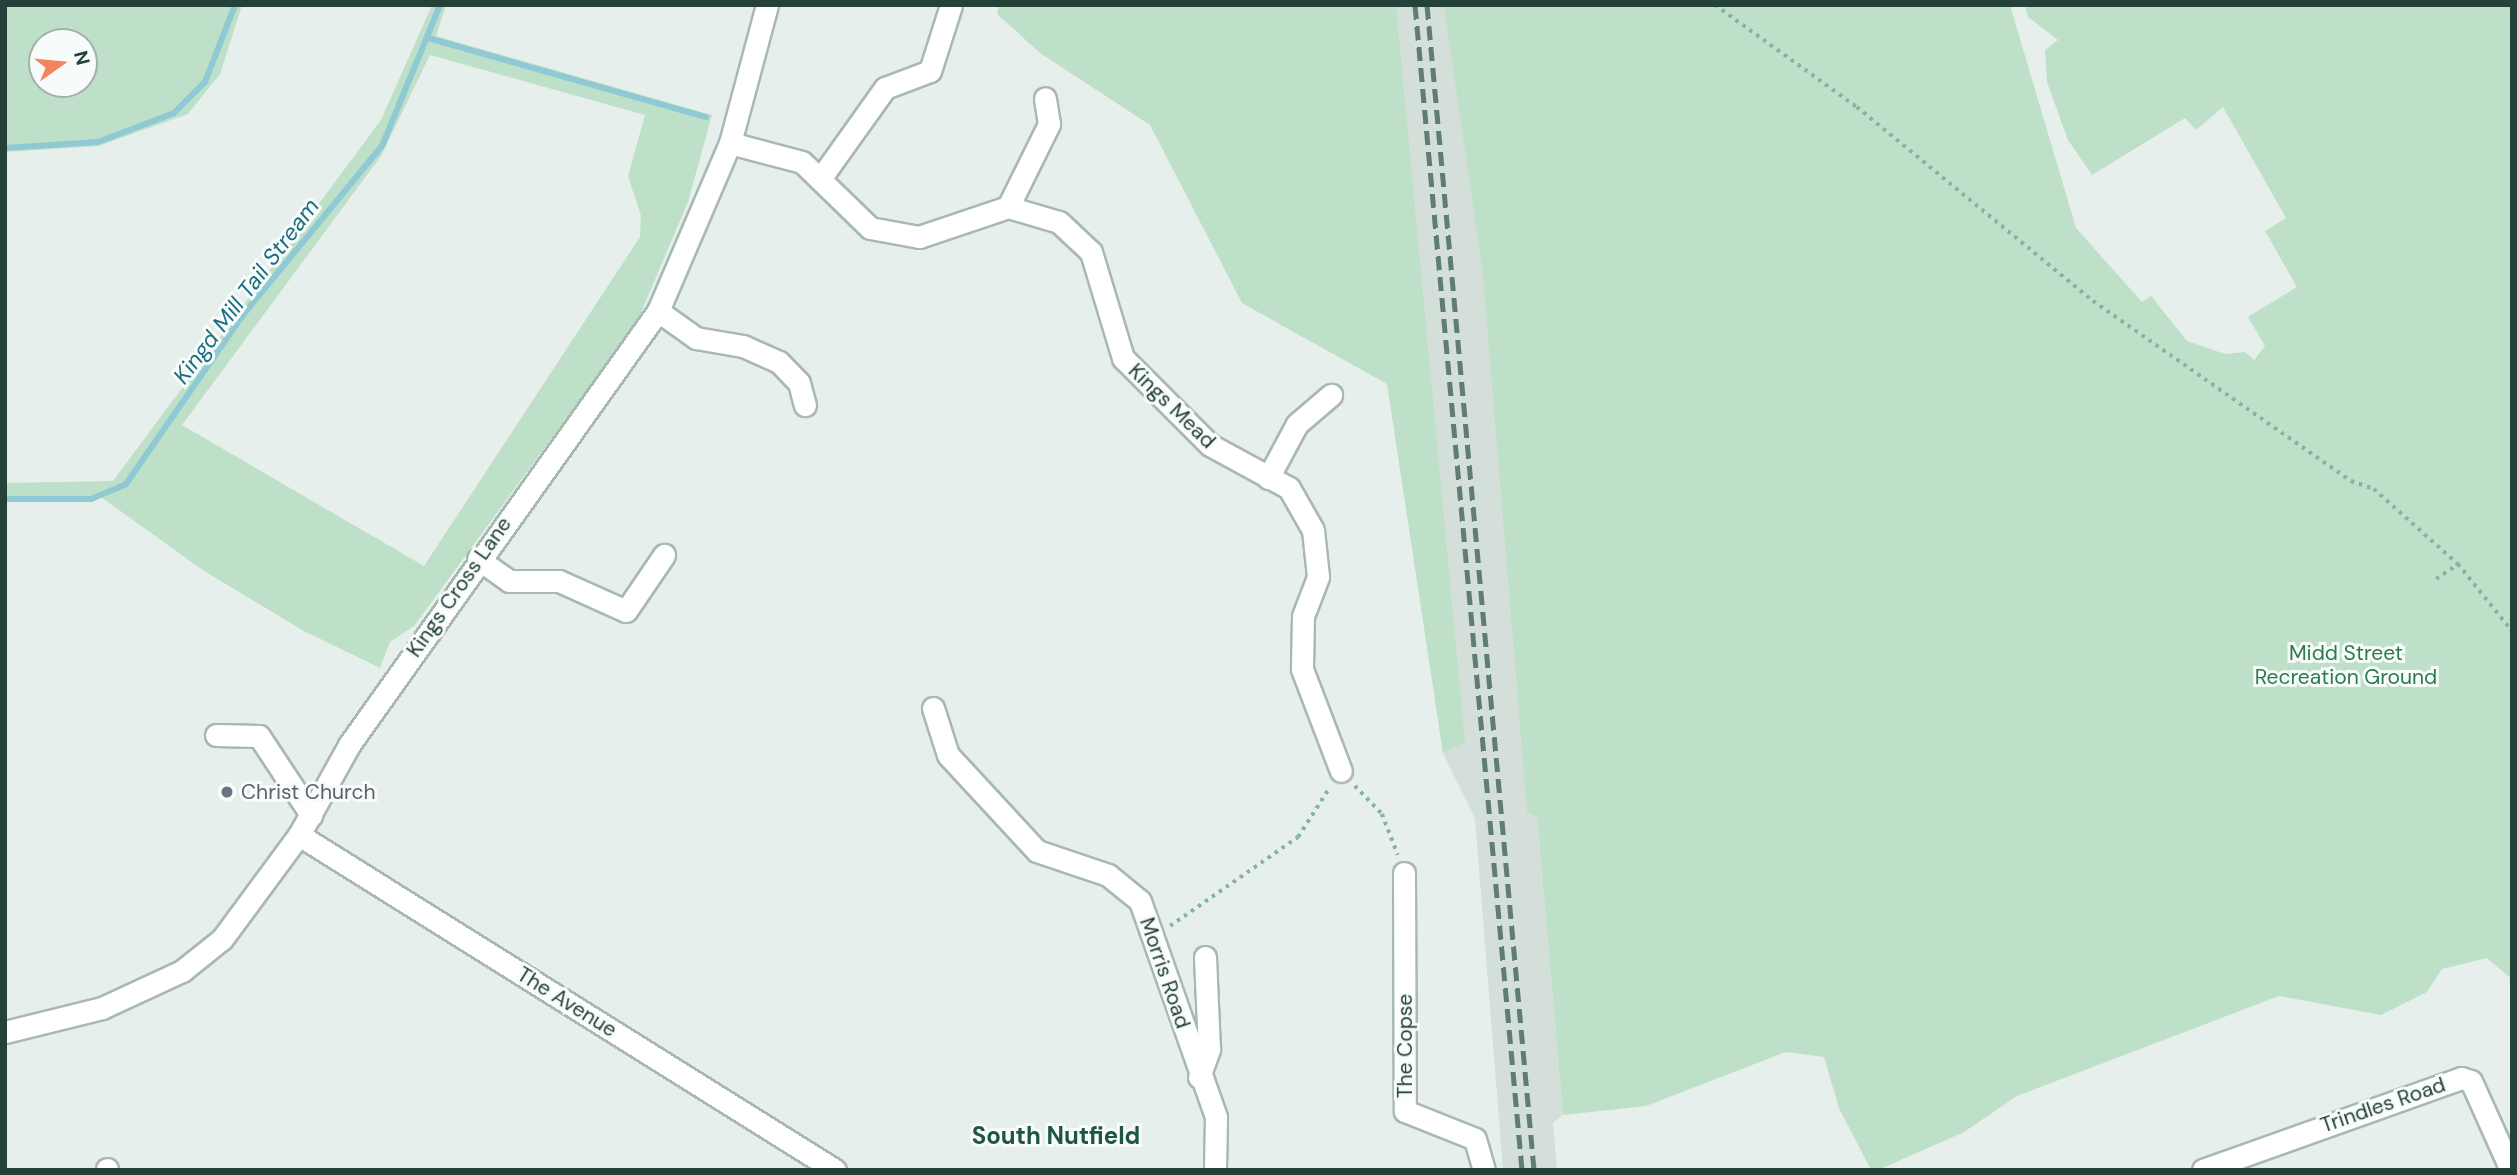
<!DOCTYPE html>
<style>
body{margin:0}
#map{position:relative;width:2517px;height:1175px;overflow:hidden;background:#e6efeb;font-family:"DM Sans",sans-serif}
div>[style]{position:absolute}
.built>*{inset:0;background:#d4dfda}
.green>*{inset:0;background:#bfe0c8}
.stream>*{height:6px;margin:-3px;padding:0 3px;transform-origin:3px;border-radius:3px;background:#8ec9d4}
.path>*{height:3.5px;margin-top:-1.75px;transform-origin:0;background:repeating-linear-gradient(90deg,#86b3a5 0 3.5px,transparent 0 8.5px)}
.roads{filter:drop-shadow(2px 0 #a8b8b2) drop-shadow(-2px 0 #a8b8b2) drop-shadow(0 2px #a8b8b2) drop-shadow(0 -2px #a8b8b2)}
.minor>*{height:21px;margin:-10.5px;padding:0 10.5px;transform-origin:10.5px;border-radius:10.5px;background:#fff}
.rail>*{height:5px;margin-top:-2.5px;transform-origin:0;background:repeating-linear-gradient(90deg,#5f7d75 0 14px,transparent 0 21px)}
.dots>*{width:19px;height:19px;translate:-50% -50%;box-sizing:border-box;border:4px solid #f7fbf9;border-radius:50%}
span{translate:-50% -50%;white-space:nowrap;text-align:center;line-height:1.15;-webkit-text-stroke:6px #f7fbf9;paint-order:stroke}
.street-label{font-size:21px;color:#24423a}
.park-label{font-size:21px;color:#2d7a4b}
.worship-label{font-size:21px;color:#5b616d}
.left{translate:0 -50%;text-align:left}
.water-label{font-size:23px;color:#1c6f80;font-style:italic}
.quarter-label{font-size:24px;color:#1f5548;font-weight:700}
.frame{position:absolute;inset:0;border:7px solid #24423a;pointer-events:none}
.north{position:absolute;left:28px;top:28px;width:70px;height:70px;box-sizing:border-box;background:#f7fbf9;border:2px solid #a3b1ad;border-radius:50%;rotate:75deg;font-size:19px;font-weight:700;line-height:28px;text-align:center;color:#24423a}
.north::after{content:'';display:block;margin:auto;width:24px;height:32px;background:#f4845f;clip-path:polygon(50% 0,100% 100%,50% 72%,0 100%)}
</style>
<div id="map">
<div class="built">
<i style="clip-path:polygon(1336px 5px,1488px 5px,1537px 817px,1563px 1115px,1553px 1123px,1557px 1170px,1503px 1170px,1475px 819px,1443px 753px)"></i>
</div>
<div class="green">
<i style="clip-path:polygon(evenodd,5px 5px,242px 5px,220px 74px,188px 114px,98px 146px,5px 152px,5px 5px,42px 42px,84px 42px,84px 84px,42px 84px,42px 42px)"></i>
<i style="clip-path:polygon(evenodd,432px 5px,446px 5px,436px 36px,712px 115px,688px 202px,637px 322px,414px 626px,390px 642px,380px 668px,302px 630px,204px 571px,101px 497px,5px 499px,5px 483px,113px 481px,381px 120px,432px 5px,430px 55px,645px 115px,628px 176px,641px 216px,640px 237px,424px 566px,182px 425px,381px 156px,430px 55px)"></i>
<i style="clip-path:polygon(999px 5px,1396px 5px,1465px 742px,1443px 753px,1387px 384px,1242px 303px,1150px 125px,1040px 53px,997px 14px)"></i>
<i style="clip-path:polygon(1444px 5px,2010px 5px,2076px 228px,2142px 302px,2151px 296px,2187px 341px,2225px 354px,2245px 352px,2254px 360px,2265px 346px,2248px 317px,2297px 287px,2265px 231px,2286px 218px,2223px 107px,2196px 130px,2185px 118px,2092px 175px,2068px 140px,2047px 82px,2045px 50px,2058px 40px,2028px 17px,2025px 5px,2512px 5px,2512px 979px,2487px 958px,2442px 969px,2427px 992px,2381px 1015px,2279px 996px,2017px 1096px,1964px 1132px,1878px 1170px,1871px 1170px,1839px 1108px,1824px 1057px,1786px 1052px,1646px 1106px,1563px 1115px,1537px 817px,1527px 812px,1483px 276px)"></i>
</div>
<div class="stream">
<i style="left:428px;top:38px;width:289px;rotate:15.9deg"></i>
<i style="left:5px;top:148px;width:93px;rotate:-3.7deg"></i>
<i style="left:98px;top:142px;width:81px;rotate:-20.9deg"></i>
<i style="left:174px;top:113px;width:44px;rotate:-45deg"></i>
<i style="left:205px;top:82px;width:83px;rotate:-68.7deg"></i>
<i style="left:5px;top:499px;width:86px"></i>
<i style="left:91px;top:499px;width:38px;rotate:-23deg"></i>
<i style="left:126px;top:484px;width:206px;rotate:-55.3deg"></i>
<i style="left:243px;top:315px;width:219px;rotate:-50.6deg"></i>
<i style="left:382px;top:146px;width:152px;rotate:-67.6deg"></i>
</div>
<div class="path">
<i style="left:1715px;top:5px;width:175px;rotate:35.7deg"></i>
<i style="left:1857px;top:107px;width:306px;rotate:39.4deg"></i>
<i style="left:2093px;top:301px;width:315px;rotate:34.9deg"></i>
<i style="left:2351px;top:481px;width:24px;rotate:19deg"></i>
<i style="left:2374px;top:489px;width:113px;rotate:41.8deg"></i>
<i style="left:2458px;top:564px;width:86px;rotate:51.1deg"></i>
<i style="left:2436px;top:579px;width:27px;rotate:-34deg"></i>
<i style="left:1355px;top:786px;width:39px;rotate:46deg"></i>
<i style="left:1382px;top:814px;width:44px;rotate:68.7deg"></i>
<i style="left:1170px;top:926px;width:156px;rotate:-34.8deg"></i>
<i style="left:1298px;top:837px;width:59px;rotate:-57.4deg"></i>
</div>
<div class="roads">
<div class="minor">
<i style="left:730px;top:143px;width:74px;rotate:14.8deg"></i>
<i style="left:802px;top:162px;width:95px;rotate:44.1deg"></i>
<i style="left:870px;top:228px;width:50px;rotate:10.4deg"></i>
<i style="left:919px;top:237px;width:94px;rotate:-18.6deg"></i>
<i style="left:1008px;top:207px;width:53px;rotate:16.4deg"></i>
<i style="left:1059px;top:222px;width:44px;rotate:43.2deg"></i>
<i style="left:1091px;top:252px;width:111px;rotate:73.2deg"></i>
<i style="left:1123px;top:358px;width:123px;rotate:45deg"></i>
<i style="left:1210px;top:445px;width:90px;rotate:28.6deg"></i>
<i style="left:1289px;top:488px;width:48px;rotate:60.3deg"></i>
<i style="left:1313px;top:530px;width:47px;rotate:83.9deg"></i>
<i style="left:1318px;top:577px;width:42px;rotate:111deg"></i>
<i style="left:1303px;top:616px;width:53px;rotate:91.1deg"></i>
<i style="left:1302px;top:669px;width:109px;rotate:69.1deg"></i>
<i style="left:820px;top:179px;width:112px;rotate:-54.5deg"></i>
<i style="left:885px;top:88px;width:48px;rotate:-20.7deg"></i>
<i style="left:930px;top:71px;width:69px;rotate:-72.3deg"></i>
<i style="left:1008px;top:207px;width:93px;rotate:-63.7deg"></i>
<i style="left:1049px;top:124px;width:26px;rotate:-99deg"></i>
<i style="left:658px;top:311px;width:47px;rotate:35.4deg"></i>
<i style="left:696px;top:338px;width:48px;rotate:9.7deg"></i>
<i style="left:743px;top:346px;width:39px;rotate:24deg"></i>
<i style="left:779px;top:362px;width:29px;rotate:46deg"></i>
<i style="left:799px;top:383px;width:23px;rotate:75deg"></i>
<i style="left:1268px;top:478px;width:61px;rotate:-61.8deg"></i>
<i style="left:1297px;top:424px;width:45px;rotate:-40.5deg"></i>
<i style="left:478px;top:559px;width:38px;rotate:35deg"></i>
<i style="left:509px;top:581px;width:50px"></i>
<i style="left:559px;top:581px;width:73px;rotate:24.1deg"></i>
<i style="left:626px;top:611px;width:68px;rotate:-55.8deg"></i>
<i style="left:933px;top:708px;width:49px;rotate:72.3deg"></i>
<i style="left:948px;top:755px;width:131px;rotate:47.2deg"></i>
<i style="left:1037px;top:851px;width:75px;rotate:18.7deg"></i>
<i style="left:1108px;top:875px;width:41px;rotate:39.1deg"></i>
<i style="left:1140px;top:901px;width:229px;rotate:70.6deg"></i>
<i style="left:1216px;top:1117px;width:53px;rotate:91.1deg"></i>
<i style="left:216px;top:735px;width:43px;rotate:1.3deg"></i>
<i style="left:259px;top:736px;width:95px;rotate:56.6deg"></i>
<i style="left:299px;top:835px;width:632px;rotate:32.01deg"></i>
<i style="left:1404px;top:873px;width:238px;rotate:89.8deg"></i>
<i style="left:1405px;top:1111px;width:75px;rotate:21.8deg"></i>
<i style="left:1475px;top:1139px;width:32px;rotate:74deg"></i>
<i style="left:5px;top:1032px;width:100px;rotate:-13.9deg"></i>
<i style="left:102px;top:1008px;width:88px;rotate:-24.8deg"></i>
<i style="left:182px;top:971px;width:51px;rotate:-38.7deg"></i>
<i style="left:222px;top:939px;width:129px;rotate:-53.5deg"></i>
<i style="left:299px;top:835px;width:103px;rotate:-60.9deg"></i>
<i style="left:349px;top:745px;width:533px;rotate:-54.55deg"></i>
<i style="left:658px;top:311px;width:183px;rotate:-66.8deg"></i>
<i style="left:730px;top:143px;width:143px;rotate:-75deg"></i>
<i style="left:1199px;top:1077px;width:30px;rotate:-70deg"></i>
<i style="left:1209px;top:1049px;width:92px;rotate:-92.5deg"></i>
<i style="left:107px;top:1170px;width:1px;rotate:-90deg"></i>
<i style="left:2203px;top:1170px;width:274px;rotate:-19.6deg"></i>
<i style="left:2461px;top:1078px;width:10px;rotate:17deg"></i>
<i style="left:2471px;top:1081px;width:98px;rotate:65.8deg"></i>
</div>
</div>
<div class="rail">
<i style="left:1415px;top:5px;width:1170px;rotate:84.75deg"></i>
<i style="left:1427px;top:5px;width:1170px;rotate:84.75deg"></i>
</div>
<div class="dots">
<i style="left:227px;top:792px;background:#6b7280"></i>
</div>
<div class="street-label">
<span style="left:1172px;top:406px;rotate:44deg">Kings Mead</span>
<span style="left:459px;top:587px;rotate:-55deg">Kings Cross Lane</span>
<span style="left:1165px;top:973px;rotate:71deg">Morris Road</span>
<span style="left:567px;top:1002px;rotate:32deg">The Avenue</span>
<span style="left:1405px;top:1046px;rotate:-90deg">The Copse</span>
<span style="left:2383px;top:1105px;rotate:-19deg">Trindles Road</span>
</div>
<div class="park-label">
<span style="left:2346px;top:665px">Midd Street<br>Recreation Ground</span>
</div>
<div class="worship-label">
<span class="left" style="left:241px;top:792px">Christ Church</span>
</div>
<div class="water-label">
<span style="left:246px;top:291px;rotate:-53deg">Kingd Mill Tail Stream</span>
</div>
<div class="quarter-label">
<span style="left:1056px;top:1136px">South Nutfield</span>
</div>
<div class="frame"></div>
<div class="north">N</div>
</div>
